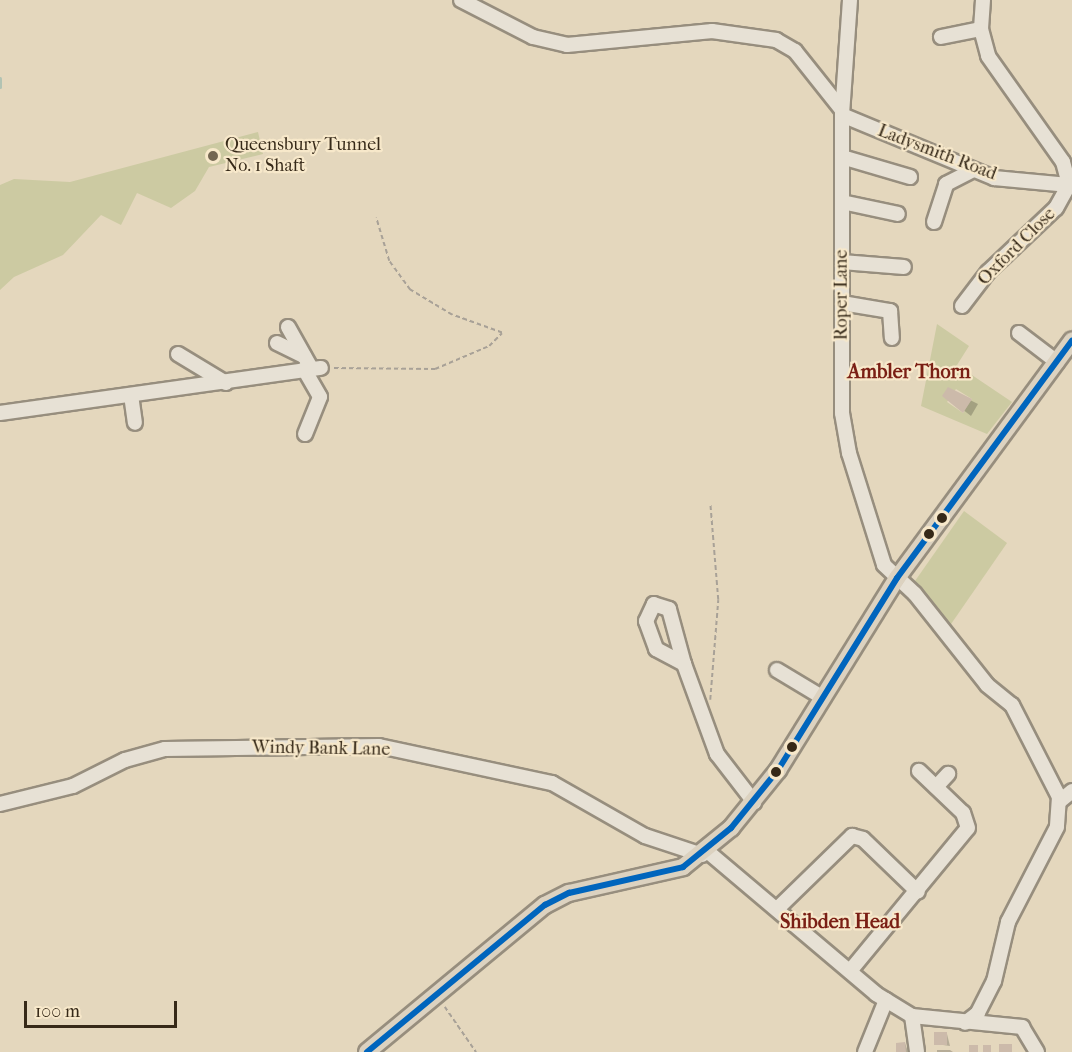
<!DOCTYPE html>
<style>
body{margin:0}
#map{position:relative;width:1072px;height:1052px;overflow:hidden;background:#e4d7bd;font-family:"IM FELL French Canon",serif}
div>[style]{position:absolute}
.green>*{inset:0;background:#cccaa2}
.shadow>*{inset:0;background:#0003}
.stream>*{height:3px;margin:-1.5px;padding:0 1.5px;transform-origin:1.5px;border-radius:1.5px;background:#b2c3b3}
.building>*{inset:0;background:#ccbaaa;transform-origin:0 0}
.path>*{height:1.5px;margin-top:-0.75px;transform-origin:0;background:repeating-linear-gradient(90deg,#a8a197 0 4.5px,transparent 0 7.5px)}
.roads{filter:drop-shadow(2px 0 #978e7e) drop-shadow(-2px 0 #978e7e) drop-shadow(0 2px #978e7e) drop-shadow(0 -2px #978e7e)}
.minor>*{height:14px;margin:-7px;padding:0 7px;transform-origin:7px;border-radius:7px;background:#e7e1d5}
.major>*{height:16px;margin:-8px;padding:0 8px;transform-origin:8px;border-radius:8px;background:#dcd2c0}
.bus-1>*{height:6px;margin:-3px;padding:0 3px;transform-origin:3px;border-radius:3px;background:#0065bd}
.dots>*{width:16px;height:16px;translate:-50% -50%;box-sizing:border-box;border:3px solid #f7e8ca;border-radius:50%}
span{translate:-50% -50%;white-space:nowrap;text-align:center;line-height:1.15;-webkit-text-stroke:4.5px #f7e8ca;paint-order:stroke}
.poi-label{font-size:18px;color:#362918}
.left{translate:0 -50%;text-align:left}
.street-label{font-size:18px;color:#362918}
.neighbourhood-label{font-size:20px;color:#7a1f14;font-weight:700}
.scale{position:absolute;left:24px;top:1001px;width:153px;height:27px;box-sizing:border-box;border:3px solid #362918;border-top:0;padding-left:8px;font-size:18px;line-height:21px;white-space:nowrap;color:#362918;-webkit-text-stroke:4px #f7e8ca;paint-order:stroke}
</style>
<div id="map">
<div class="green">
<i style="clip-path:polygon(258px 132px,263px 154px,209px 167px,195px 191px,171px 208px,137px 193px,121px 225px,101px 215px,63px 255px,14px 277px,0 290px,0 185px,14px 179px,70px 182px)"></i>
<i style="clip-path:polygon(evenodd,937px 324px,969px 346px,957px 365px,1012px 402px,987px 434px,921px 406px,937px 324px,956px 389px,972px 399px,963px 413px,947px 402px,956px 389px)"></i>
<i style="clip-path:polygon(964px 511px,1007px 543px,949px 627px,915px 581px)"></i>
</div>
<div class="shadow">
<i style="clip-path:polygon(948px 389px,978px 404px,971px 416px,944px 395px)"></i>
<i style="clip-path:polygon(947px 1034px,950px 1046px,936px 1044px)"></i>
<i style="clip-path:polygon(905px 1043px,908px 1052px,898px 1052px)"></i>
<i style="clip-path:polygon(937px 1050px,950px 1050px,953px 1052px,937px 1052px)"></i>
</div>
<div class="stream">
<i style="left:0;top:78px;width:9px;rotate:90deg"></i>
</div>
<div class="building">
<i style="clip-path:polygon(948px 387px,972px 399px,963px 413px,942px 396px)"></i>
<i style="left:934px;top:1032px;width:13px;height:13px"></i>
<i style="clip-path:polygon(905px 1042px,906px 1052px,896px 1052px,896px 1043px)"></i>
<i style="left:999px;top:1044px;width:13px;height:8px"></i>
<i style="left:969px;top:1045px;width:9px;height:7px"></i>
<i style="left:983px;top:1045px;width:8px;height:7px"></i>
</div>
<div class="path">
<i style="left:334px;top:368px;width:101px;rotate:0.6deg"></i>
<i style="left:435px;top:369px;width:59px;rotate:-23.1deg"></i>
<i style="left:489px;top:346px;width:18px;rotate:-45deg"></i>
<i style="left:502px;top:333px;width:53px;rotate:-160.2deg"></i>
<i style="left:452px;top:315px;width:49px;rotate:-149.2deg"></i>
<i style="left:410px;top:290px;width:36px;rotate:-126deg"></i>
<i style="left:389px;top:261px;width:45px;rotate:-106.8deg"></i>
<i style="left:710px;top:700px;width:100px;rotate:-85.4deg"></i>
<i style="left:718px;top:600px;width:97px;rotate:-94.7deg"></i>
<i style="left:445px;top:1007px;width:55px;rotate:55.4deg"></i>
</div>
<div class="roads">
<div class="minor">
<i style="left:461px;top:0;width:81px;rotate:27.2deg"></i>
<i style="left:533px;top:37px;width:35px;rotate:13deg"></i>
<i style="left:567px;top:45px;width:146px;rotate:-5.5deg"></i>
<i style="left:712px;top:31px;width:65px;rotate:8deg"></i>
<i style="left:776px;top:40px;width:22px;rotate:30deg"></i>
<i style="left:795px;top:51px;width:75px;rotate:51.5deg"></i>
<i style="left:850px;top:0;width:115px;rotate:94deg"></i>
<i style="left:842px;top:115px;width:298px;rotate:90deg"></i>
<i style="left:842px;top:413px;width:41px;rotate:80.1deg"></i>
<i style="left:849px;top:453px;width:117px;rotate:72.6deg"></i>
<i style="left:884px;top:565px;width:42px;rotate:43.1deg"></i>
<i style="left:915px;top:594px;width:116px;rotate:51.6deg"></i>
<i style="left:987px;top:685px;width:32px;rotate:39deg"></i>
<i style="left:1012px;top:705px;width:103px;rotate:62.9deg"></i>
<i style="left:1059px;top:797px;width:30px;rotate:94deg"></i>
<i style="left:1057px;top:827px;width:107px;rotate:117.3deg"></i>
<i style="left:1008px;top:922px;width:61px;rotate:103.3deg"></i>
<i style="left:994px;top:981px;width:36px;rotate:117deg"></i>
<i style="left:978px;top:1013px;width:16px;rotate:142deg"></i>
<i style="left:983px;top:0;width:29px;rotate:94deg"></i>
<i style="left:981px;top:29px;width:28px;rotate:75deg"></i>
<i style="left:988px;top:56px;width:130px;rotate:54.7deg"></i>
<i style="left:1063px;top:162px;width:24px;rotate:75deg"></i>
<i style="left:941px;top:37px;width:41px;rotate:-11.3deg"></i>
<i style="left:842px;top:115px;width:165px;rotate:22.5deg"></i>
<i style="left:994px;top:178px;width:75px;rotate:5.3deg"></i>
<i style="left:842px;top:157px;width:71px;rotate:16.4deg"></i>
<i style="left:842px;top:202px;width:57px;rotate:12.1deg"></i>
<i style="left:934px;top:222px;width:40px;rotate:-72deg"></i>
<i style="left:946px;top:184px;width:30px;rotate:-27deg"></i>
<i style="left:842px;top:262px;width:62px;rotate:4.6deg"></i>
<i style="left:842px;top:303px;width:49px;rotate:9.5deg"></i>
<i style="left:890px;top:311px;width:27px;rotate:86deg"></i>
<i style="left:962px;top:306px;width:43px;rotate:-52.6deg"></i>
<i style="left:988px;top:272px;width:93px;rotate:-43.3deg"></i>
<i style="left:1056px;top:208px;width:26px;rotate:-61deg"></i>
<i style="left:288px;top:327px;width:47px;rotate:60.7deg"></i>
<i style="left:1019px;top:333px;width:48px;rotate:37.3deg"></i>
<i style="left:277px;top:343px;width:30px;rotate:26deg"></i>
<i style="left:178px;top:354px;width:56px;rotate:31.1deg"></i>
<i style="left:304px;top:369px;width:32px;rotate:60deg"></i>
<i style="left:320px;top:397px;width:40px;rotate:112deg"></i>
<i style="left:131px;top:395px;width:28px;rotate:82deg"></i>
<i style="left:0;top:413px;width:324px;rotate:-8deg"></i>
<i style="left:684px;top:664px;width:57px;rotate:-105.3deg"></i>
<i style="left:669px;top:609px;width:16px;rotate:-162deg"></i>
<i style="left:654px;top:604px;width:19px;rotate:115deg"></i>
<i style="left:646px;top:621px;width:30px;rotate:70deg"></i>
<i style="left:656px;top:649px;width:32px;rotate:28deg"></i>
<i style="left:684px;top:664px;width:96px;rotate:69.9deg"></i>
<i style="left:717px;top:754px;width:61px;rotate:52.4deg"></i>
<i style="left:777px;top:670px;width:52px;rotate:31deg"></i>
<i style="left:936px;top:787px;width:18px;rotate:-47deg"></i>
<i style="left:1059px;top:802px;width:17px;rotate:-40deg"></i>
<i style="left:0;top:804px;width:75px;rotate:-13.9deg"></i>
<i style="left:73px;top:786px;width:58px;rotate:-26.6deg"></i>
<i style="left:125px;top:760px;width:41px;rotate:-15.4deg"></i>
<i style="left:165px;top:749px;width:214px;rotate:-0.8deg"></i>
<i style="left:379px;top:746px;width:177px;rotate:12.1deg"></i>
<i style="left:552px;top:783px;width:107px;rotate:29.7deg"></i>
<i style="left:645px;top:836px;width:60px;rotate:18.4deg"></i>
<i style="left:707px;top:851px;width:221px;rotate:40.2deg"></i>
<i style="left:876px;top:994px;width:42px;rotate:31.4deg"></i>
<i style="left:912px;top:1016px;width:111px;rotate:5.7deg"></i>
<i style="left:1022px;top:1027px;width:29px;rotate:59deg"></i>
<i style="left:777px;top:909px;width:105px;rotate:-44.2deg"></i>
<i style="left:852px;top:836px;width:11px;rotate:15deg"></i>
<i style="left:863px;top:839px;width:76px;rotate:43.9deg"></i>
<i style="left:850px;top:971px;width:185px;rotate:-50.5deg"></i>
<i style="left:968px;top:828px;width:16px;rotate:-108deg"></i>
<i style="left:963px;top:813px;width:61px;rotate:-136.3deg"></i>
<i style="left:912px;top:1016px;width:36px;rotate:82deg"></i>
<i style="left:865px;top:1052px;width:56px;rotate:-68deg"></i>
</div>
<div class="major">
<i style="left:367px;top:1052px;width:231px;rotate:-39.6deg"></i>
<i style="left:545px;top:905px;width:27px;rotate:-27deg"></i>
<i style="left:569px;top:893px;width:117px;rotate:-12.8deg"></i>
<i style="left:683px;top:867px;width:62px;rotate:-39.1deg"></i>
<i style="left:731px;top:828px;width:75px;rotate:-51deg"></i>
<i style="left:778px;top:770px;width:226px;rotate:-58.2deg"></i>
<i style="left:897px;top:578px;width:295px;rotate:-53.6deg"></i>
</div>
</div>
<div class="bus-1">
<i style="left:367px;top:1052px;width:231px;rotate:-39.6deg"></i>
<i style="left:545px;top:905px;width:27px;rotate:-27deg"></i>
<i style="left:569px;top:893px;width:117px;rotate:-12.8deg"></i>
<i style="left:683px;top:867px;width:62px;rotate:-39.1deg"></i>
<i style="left:731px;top:828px;width:75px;rotate:-51deg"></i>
<i style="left:778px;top:770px;width:226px;rotate:-58.2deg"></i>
<i style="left:897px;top:578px;width:295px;rotate:-53.6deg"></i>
</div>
<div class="dots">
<i style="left:213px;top:156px;background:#736652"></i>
<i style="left:942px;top:518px;background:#362918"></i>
<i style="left:929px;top:534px;background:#362918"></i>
<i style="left:792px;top:747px;background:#362918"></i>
<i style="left:776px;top:772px;background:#362918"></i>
</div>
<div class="poi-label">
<span class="left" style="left:225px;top:156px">Queensbury Tunnel<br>No. 1 Shaft</span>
</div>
<div class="street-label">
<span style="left:937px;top:153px;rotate:21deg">Ladysmith Road</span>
<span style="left:1017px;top:247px;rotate:-45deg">Oxford Close</span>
<span style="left:842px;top:295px;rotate:-90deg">Roper Lane</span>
<span style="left:321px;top:749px;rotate:1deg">Windy Bank Lane</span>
</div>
<div class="neighbourhood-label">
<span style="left:909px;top:371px">Ambler Thorn</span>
<span style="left:840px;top:921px">Shibden Head</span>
</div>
<div class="scale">100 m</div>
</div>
